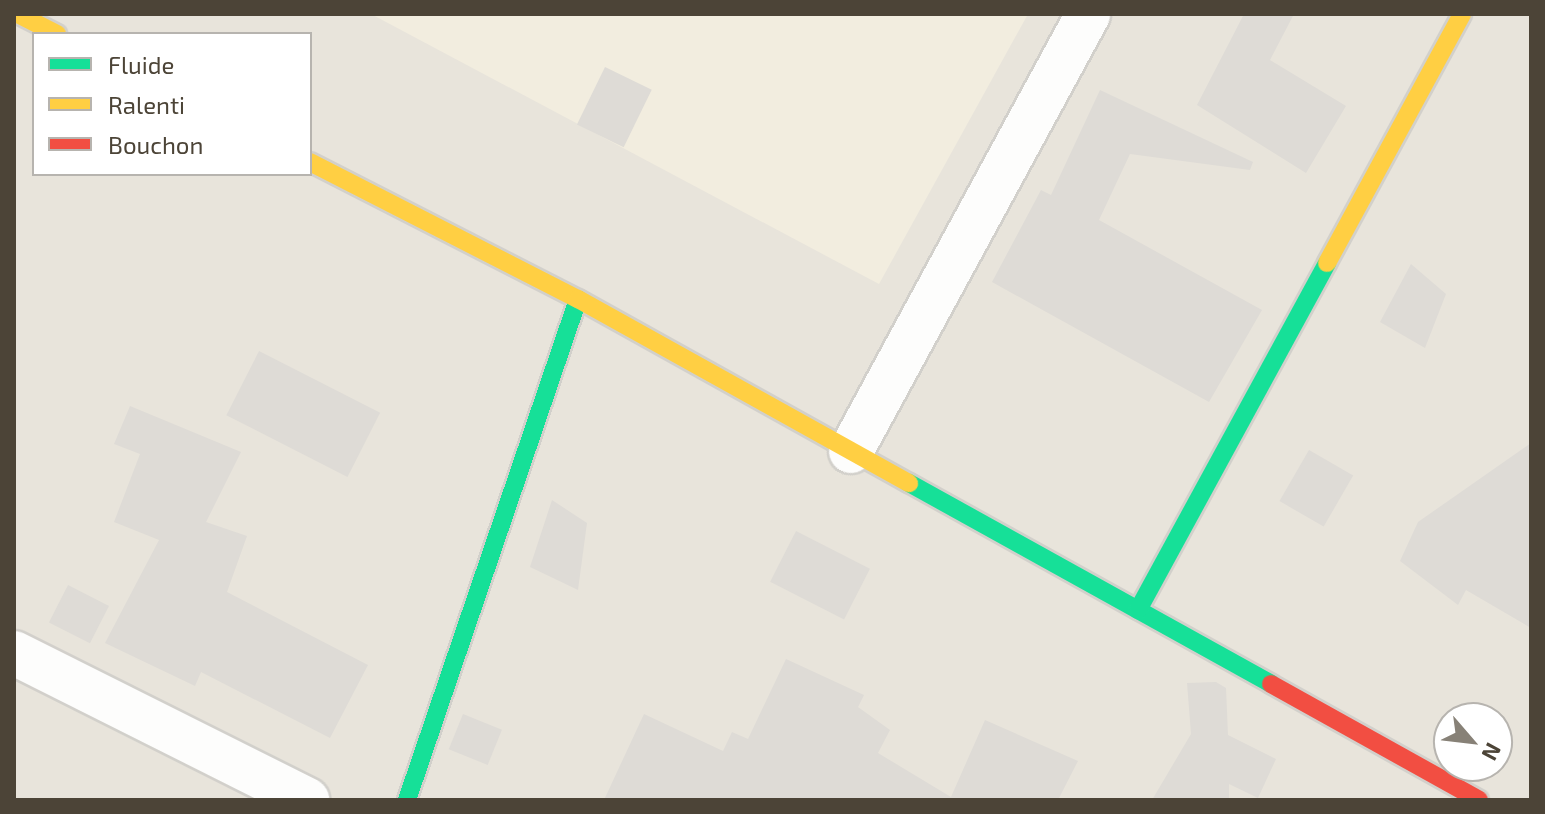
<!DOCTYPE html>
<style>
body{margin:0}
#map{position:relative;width:1545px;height:814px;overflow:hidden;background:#f4f2ee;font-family:"Exo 2",sans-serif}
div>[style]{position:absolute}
.residential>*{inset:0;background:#e8e4db}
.education>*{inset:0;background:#f2eddf}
.building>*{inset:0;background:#dedbd6;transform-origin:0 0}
.roads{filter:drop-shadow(2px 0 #d2d0cb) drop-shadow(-2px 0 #d2d0cb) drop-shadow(0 2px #d2d0cb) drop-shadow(0 -2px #d2d0cb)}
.street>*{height:44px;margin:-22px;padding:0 22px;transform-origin:22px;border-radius:22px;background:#fdfdfc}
.fast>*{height:18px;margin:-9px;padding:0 9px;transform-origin:9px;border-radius:9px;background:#16e098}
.slow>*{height:18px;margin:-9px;padding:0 9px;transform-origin:9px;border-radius:9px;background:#ffcf43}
.jam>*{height:18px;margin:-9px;padding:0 9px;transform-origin:9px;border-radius:9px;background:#f24e42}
span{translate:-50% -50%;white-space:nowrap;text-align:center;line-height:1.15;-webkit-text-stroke:6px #fff;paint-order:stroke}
.frame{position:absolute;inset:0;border:16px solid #4c4437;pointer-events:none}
.legend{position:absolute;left:32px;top:32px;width:280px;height:144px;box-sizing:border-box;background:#fff;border:2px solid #b7b4af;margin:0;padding:10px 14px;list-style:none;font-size:24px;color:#4c4437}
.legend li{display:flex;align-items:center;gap:16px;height:40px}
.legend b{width:40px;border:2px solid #b7b4af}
.north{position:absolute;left:1433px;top:702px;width:80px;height:80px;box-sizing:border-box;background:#fff;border:2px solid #b7b4af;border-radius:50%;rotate:118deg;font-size:22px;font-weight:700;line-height:32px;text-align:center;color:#4c4437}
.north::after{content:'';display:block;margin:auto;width:28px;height:36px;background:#878177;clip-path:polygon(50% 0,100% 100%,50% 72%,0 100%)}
</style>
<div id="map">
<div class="residential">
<i style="clip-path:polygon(evenodd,14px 14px,1531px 14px,1531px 800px,14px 800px,14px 14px,34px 34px,310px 34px,310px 174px,34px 174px,34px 34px,14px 14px,1449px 718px,1497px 718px,1497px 766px,1449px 766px,1449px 718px)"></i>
</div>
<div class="education">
<i style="clip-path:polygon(371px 14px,1028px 14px,879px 284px)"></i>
</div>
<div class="building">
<i style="clip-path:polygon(1244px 14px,1294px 14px,1270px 60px,1346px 106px,1306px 173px,1197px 105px)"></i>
<i style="left:605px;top:67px;width:52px;height:64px;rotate:26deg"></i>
<i style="clip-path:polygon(1100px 90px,1253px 162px,1250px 170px,1130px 154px,1099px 220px,1262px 310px,1209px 402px,992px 282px,1041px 190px,1051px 195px)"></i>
<i style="clip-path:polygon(1411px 264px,1446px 294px,1425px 348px,1380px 322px)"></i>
<i style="left:259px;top:351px;width:136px;height:72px;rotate:27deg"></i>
<i style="clip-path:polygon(130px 406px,241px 452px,206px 522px,247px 536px,227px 592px,368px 665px,330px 738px,201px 672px,195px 686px,105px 643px,159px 540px,114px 522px,140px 454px,114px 444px)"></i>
<i style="clip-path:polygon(1531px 443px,1531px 628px,1466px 590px,1458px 605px,1400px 561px,1418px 522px)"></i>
<i style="left:1309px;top:450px;width:51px;height:59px;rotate:30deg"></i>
<i style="clip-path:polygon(552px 500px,587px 523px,578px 590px,530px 567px)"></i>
<i style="left:796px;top:531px;width:83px;height:57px;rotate:27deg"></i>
<i style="left:68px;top:585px;width:46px;height:42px;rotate:27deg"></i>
<i style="clip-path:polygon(786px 659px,864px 695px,858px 707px,890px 730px,878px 753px,951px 797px,985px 720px,1078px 761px,1058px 800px,604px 800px,644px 714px,723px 751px,732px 732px,748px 739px)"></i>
<i style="clip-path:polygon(1216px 682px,1226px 688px,1228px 735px,1276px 759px,1258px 798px,1229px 784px,1229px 800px,1152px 800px,1191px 734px,1187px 683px)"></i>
<i style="left:463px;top:714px;width:42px;height:38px;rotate:22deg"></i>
</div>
<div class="roads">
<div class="street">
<i style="left:851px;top:451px;width:497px;rotate:-61.5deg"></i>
<i style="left:14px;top:653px;width:328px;rotate:26.6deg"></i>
</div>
<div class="fast">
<i style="left:909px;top:483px;width:414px;rotate:29deg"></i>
<i style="left:1138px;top:610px;width:395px;rotate:-61.4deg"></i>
<i style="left:407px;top:800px;width:529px;rotate:-71.15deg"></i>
</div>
<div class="slow">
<i style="left:18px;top:14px;width:44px;rotate:27.1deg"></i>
<i style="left:310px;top:162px;width:301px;rotate:27.1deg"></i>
<i style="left:578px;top:299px;width:379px;rotate:29.1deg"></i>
<i style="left:1327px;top:263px;width:283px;rotate:-61.5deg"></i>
</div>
<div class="jam">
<i style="left:1271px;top:684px;width:238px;rotate:29.1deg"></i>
</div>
</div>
<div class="frame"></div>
<ul class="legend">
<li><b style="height:10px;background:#16e098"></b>Fluide</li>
<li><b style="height:10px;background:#ffcf43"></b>Ralenti</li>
<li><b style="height:10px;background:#f24e42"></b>Bouchon</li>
</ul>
<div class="north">N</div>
</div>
